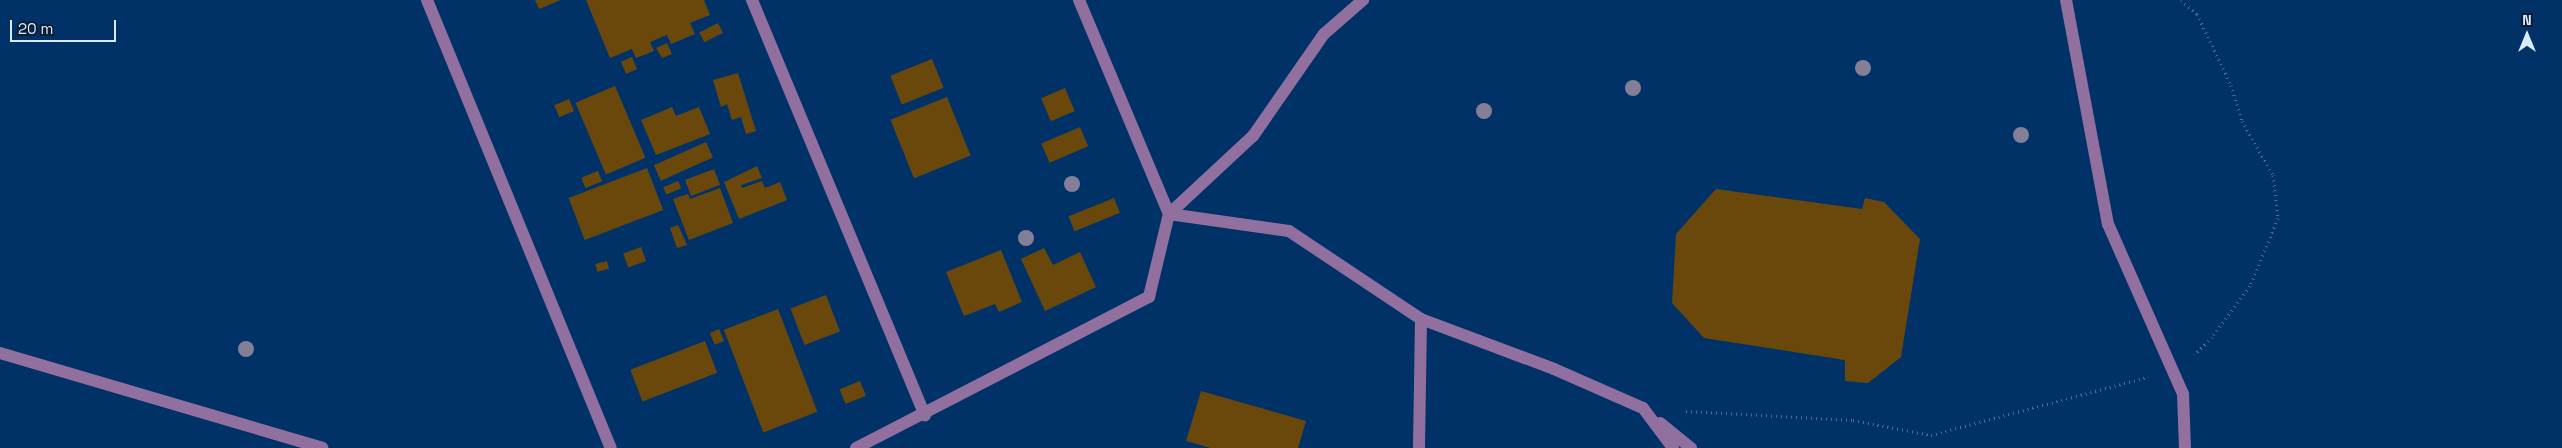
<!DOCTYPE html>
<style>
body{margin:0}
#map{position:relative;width:2562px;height:448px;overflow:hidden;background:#013267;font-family:"Space Grotesk",sans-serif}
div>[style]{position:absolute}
.building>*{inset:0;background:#6a480c;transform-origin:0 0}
.path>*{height:3px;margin-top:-1.5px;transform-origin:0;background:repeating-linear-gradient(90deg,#486e98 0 1px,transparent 0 5px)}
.minor>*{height:12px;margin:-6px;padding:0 6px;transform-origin:6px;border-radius:6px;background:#9170a0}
.trees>*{width:16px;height:16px;margin:-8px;border-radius:50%;background:#847e97}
span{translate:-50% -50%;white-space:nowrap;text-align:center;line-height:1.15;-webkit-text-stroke:5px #081c33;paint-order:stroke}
.north{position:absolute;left:2502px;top:10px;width:50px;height:50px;-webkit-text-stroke:4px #081c33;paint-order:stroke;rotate:0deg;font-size:14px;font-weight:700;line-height:20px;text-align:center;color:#daeafd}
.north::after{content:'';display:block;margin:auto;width:18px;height:22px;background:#daeafd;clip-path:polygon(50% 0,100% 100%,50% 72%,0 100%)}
.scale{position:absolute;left:10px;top:20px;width:106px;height:22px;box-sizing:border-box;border:2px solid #daeafd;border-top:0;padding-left:6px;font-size:15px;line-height:18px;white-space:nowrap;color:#daeafd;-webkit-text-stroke:4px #081c33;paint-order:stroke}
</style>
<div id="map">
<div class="building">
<i style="clip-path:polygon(535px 0,561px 0,539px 9px)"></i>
<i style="clip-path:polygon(586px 0,704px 0,710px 15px,690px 23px,695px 34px,671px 44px,667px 35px,650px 42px,654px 51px,636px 58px,632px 49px,610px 58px)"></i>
<i style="left:718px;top:23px;width:11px;height:21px;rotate:63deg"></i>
<i style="clip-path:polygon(667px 43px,672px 54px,662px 58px,656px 48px)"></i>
<i style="left:632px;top:57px;width:13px;height:12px;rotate:67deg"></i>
<i style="left:932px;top:59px;width:31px;height:45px;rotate:68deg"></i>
<i style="clip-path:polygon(738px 73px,756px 131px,746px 134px,741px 117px,732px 120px,727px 104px,721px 107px,713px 80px)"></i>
<i style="left:615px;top:86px;width:78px;height:43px;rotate:67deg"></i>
<i style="left:1065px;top:88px;width:25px;height:26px;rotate:67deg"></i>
<i style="left:947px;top:97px;width:63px;height:61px;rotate:68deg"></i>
<i style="left:569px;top:99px;width:13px;height:16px;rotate:67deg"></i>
<i style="clip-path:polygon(672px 107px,676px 116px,699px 107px,710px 134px,656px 155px,641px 120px)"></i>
<i style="left:1080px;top:127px;width:21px;height:42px;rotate:67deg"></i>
<i style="left:706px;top:142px;width:17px;height:57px;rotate:66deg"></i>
<i style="clip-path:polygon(757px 166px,762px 178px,741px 185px,742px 188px,762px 181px,765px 188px,780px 182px,787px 200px,739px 219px,724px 182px)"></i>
<i style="left:647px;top:168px;width:45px;height:84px;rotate:69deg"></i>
<i style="left:714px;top:169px;width:17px;height:31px;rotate:69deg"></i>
<i style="left:598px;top:171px;width:11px;height:18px;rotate:68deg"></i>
<i style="left:678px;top:181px;width:8px;height:16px;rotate:67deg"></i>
<i style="clip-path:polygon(720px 188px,733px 223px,689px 240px,673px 199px,688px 194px,690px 199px)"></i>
<i style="clip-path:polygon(1716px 189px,1862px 209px,1865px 198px,1884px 202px,1920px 239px,1901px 357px,1868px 383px,1845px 381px,1845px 360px,1704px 338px,1672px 303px,1676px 234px)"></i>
<i style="left:1114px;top:198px;width:16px;height:49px;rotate:68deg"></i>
<i style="clip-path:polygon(678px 225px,687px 245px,677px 248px,670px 228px)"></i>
<i style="left:641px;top:247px;width:15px;height:19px;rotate:70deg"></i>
<i style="clip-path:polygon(1044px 248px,1053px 265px,1080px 252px,1096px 287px,1045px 311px,1021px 259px)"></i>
<i style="clip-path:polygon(1001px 250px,1022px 302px,999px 312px,995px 304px,964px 316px,946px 272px)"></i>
<i style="left:607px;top:261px;width:8px;height:12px;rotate:76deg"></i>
<i style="left:826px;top:295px;width:39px;height:38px;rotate:69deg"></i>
<i style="left:778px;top:309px;width:110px;height:58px;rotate:69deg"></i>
<i style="left:719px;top:329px;width:13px;height:10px;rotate:67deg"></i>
<i style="left:705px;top:341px;width:34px;height:80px;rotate:69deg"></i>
<i style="left:860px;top:381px;width:16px;height:22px;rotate:68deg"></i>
<i style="clip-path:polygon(1201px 391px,1306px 421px,1298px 448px,1211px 448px,1186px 441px)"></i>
</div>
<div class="path">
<i style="left:2181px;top:0;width:21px;rotate:41deg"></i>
<i style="left:2197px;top:14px;width:79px;rotate:64.4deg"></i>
<i style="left:2231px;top:85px;width:38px;rotate:73deg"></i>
<i style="left:2242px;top:121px;width:62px;rotate:60.1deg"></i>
<i style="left:2273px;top:175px;width:43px;rotate:83.4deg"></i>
<i style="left:2278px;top:218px;width:74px;rotate:112.4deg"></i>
<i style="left:2250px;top:286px;width:64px;rotate:126.7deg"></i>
<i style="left:2212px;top:337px;width:25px;rotate:135deg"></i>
<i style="left:1686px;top:411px;width:167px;rotate:3.1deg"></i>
<i style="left:1853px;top:420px;width:79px;rotate:10.9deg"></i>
<i style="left:1931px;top:435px;width:225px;rotate:-15deg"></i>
</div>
<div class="minor">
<i style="left:427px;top:0;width:484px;rotate:67.7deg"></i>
<i style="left:752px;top:0;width:450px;rotate:67.4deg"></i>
<i style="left:1079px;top:0;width:232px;rotate:67.2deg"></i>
<i style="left:1169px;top:214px;width:121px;rotate:8.1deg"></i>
<i style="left:1289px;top:231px;width:159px;rotate:33.7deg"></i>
<i style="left:1421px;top:319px;width:129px;rotate:90.9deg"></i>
<i style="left:2066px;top:0;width:228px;rotate:79.4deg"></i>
<i style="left:2108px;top:224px;width:186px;rotate:66.2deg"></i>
<i style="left:2183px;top:394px;width:54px;rotate:87.9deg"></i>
<i style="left:1421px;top:319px;width:142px;rotate:20.6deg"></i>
<i style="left:1554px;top:369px;width:97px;rotate:23.7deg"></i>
<i style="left:1643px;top:408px;width:50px;rotate:53.1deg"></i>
<i style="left:0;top:353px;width:336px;rotate:16.4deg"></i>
<i style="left:1660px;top:423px;width:40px;rotate:39deg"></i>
<i style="left:856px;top:448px;width:330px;rotate:-27.3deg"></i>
<i style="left:1149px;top:297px;width:85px;rotate:-76.5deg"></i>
<i style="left:1169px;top:214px;width:115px;rotate:-42.9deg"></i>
<i style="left:1253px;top:136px;width:124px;rotate:-55.2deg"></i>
<i style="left:1324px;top:34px;width:52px;rotate:-41.1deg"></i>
</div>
<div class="trees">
<i style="left:1863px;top:68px"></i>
<i style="left:1633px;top:88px"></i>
<i style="left:1484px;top:111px"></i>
<i style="left:2021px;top:135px"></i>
<i style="left:1072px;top:184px"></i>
<i style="left:1026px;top:238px"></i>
<i style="left:246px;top:349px"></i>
</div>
<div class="north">N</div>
<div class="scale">20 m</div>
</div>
